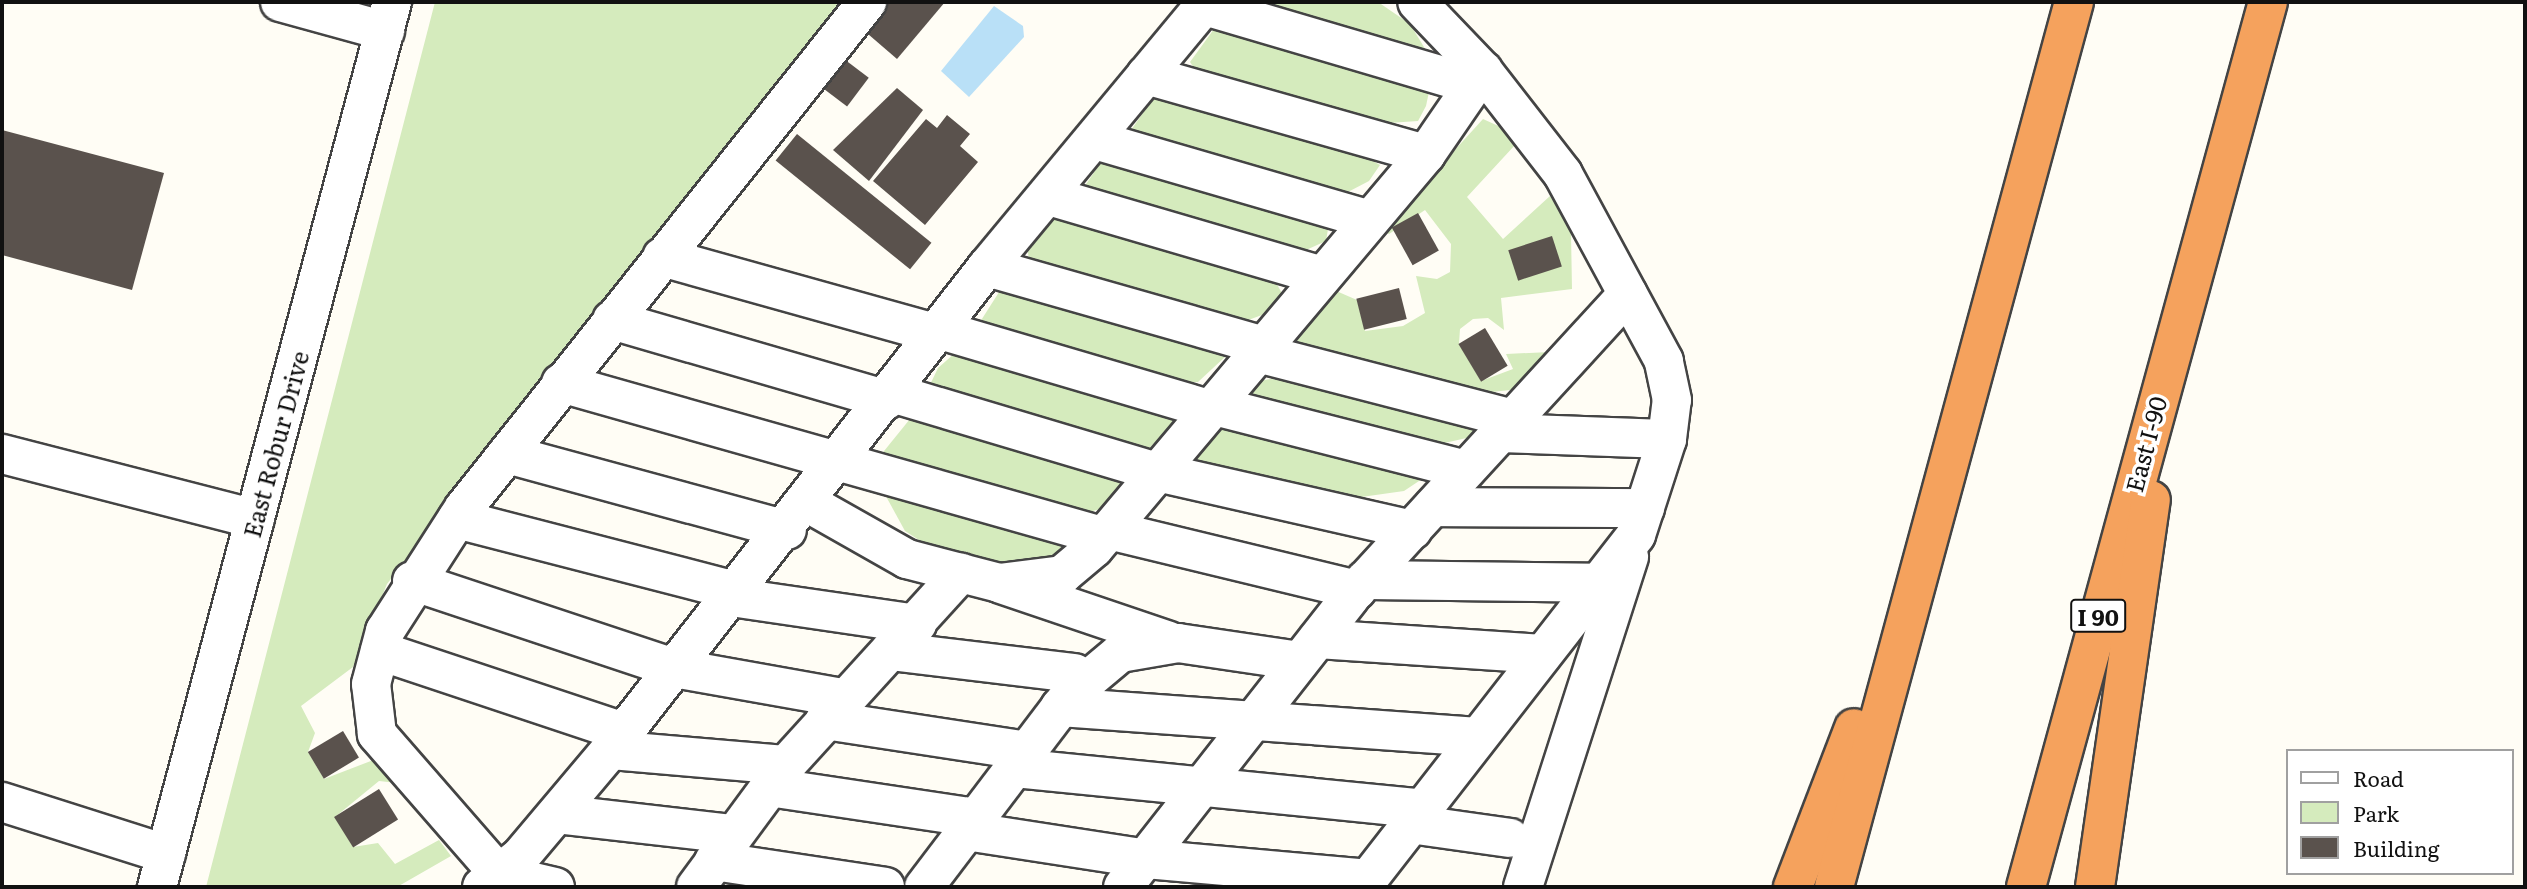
<!DOCTYPE html>
<style>
body{margin:0}
#map{position:relative;width:2527px;height:889px;overflow:hidden;background:#fffdf5;font-family:Literata,serif}
div>[style]{position:absolute}
.green>*{inset:0;background:#d5ebbd}
.water>*{inset:0;background:#b9e0f7}
.building>*{inset:0;background:#5a524d;transform-origin:0 0}
.roads{filter:drop-shadow(2px 0 #444) drop-shadow(-2px 0 #444) drop-shadow(0 2px #444) drop-shadow(0 -2px #444)}
.minor>*{height:38px;margin:-19px;padding:0 19px;transform-origin:19px;border-radius:19px;background:#fff}
.highway>*{height:38px;margin:-19px;padding:0 19px;transform-origin:19px;border-radius:19px;background:#f5a25d}
span{translate:-50% -50%;white-space:nowrap;text-align:center;line-height:1.15;-webkit-text-stroke:7px #fff;paint-order:stroke}
.shield-label span{padding:2px 5px;background:#fff;border:2px solid;border-radius:5px;-webkit-text-stroke-width:0}
.shield-label{font-size:23px;color:#111;font-weight:700}
.street-label{font-size:24px;color:#111}
.frame{position:absolute;inset:0;border:4px solid #111;pointer-events:none}
.legend{position:absolute;left:2286px;top:749px;width:228px;height:126px;box-sizing:border-box;background:#fff;border:2px solid #a0a0a0;margin:0;padding:9px 12px;list-style:none;font-size:21px;color:#111}
.legend li{display:flex;align-items:center;gap:14px;height:35px}
.legend b{width:35px;border:2px solid #a0a0a0}
</style>
<div id="map">
<div class="green">
<i style="clip-path:polygon(435px 2px,851px 2px,631px 268px,387px 584px,353px 667px,301px 706px,315px 733px,308px 752px,324px 779px,376px 759px,416px 794px,415px 806px,397px 783px,379px 781px,335px 817px,353px 847px,378px 843px,395px 864px,439px 840px,451px 856px,397px 887px,206px 887px)"></i>
<i style="clip-path:polygon(1245px 2px,1378px 2px,1410px 24px,1427px 52px)"></i>
<i style="clip-path:polygon(1214px 29px,1430px 87px,1426px 106px,1418px 121px,1374px 124px,1196px 71px,1190px 62px)"></i>
<i style="clip-path:polygon(1166px 97px,1362px 155px,1380px 165px,1369px 181px,1346px 193px,1129px 133px,1152px 100px)"></i>
<i style="clip-path:polygon(1483px 119px,1505px 129px,1515px 145px,1467px 197px,1503px 239px,1550px 196px,1571px 232px,1572px 289px,1501px 298px,1504px 330px,1488px 318px,1473px 319px,1460px 329px,1459px 344px,1481px 381px,1513px 369px,1506px 354px,1550px 352px,1533px 376px,1510px 390px,1483px 393px,1295px 343px,1334px 290px,1357px 300px,1365px 331px,1403px 326px,1425px 313px,1416px 276px,1437px 279px,1450px 272px,1451px 244px,1425px 210px,1389px 234px,1382px 230px)"></i>
<i style="clip-path:polygon(1106px 155px,1261px 200px,1328px 229px,1326px 241px,1295px 255px,1082px 190px)"></i>
<i style="clip-path:polygon(1055px 215px,1275px 281px,1283px 295px,1262px 315px,1240px 323px,1029px 260px,1027px 245px)"></i>
<i style="clip-path:polygon(1001px 289px,1216px 343px,1226px 356px,1198px 382px,1172px 383px,980px 322px)"></i>
<i style="clip-path:polygon(955px 353px,1173px 411px,1172px 424px,1141px 457px,926px 393px,938px 368px)"></i>
<i style="clip-path:polygon(1270px 379px,1312px 381px,1477px 425px,1471px 437px,1440px 444px,1255px 401px,1250px 391px,1255px 382px)"></i>
<i style="clip-path:polygon(914px 414px,1125px 478px,1103px 508px,1086px 513px,880px 456px)"></i>
<i style="clip-path:polygon(1225px 426px,1422px 479px,1404px 491px,1340px 500px,1191px 462px)"></i>
<i style="clip-path:polygon(882px 489px,1068px 545px,1065px 553px,1017px 568px,936px 551px,905px 531px)"></i>
</div>
<div class="water">
<i style="clip-path:polygon(994px 6px,1023px 26px,1024px 37px,969px 97px,941px 71px)"></i>
</div>
<div class="building">
<i style="clip-path:polygon(884px 2px,945px 2px,897px 59px,861px 28px)"></i>
<i style="left:844px;top:59px;width:31px;height:36px;rotate:37deg"></i>
<i style="clip-path:polygon(897px 88px,923px 110px,869px 181px,833px 150px)"></i>
<i style="clip-path:polygon(947px 115px,970px 134px,960px 146px,978px 162px,925px 225px,873px 181px,926px 119px,937px 128px)"></i>
<i style="clip-path:polygon(2px 130px,164px 173px,132px 290px,2px 255px)"></i>
<i style="left:797px;top:134px;width:173px;height:34px;rotate:39deg"></i>
<i style="left:1418px;top:213px;width:43px;height:30px;rotate:61deg"></i>
<i style="left:1552px;top:236px;width:32px;height:46px;rotate:72deg"></i>
<i style="left:1399px;top:288px;width:32px;height:44px;rotate:76deg"></i>
<i style="left:1485px;top:328px;width:44px;height:31px;rotate:59deg"></i>
<i style="left:343px;top:731px;width:31px;height:41px;rotate:59deg"></i>
<i style="left:379px;top:789px;width:36px;height:53px;rotate:58deg"></i>
</div>
<div class="roads">
<div class="minor">
<i style="left:280px;top:2px;width:109px;rotate:15.4deg"></i>
<i style="left:1205px;top:6px;width:279px;rotate:16.4deg"></i>
<i style="left:1146px;top:75px;width:291px;rotate:15.8deg"></i>
<i style="left:1095px;top:140px;width:283px;rotate:16.2deg"></i>
<i style="left:1049px;top:196px;width:284px;rotate:16.3deg"></i>
<i style="left:662px;top:257px;width:286px;rotate:15.6deg"></i>
<i style="left:987px;top:267px;width:288px;rotate:15.9deg"></i>
<i style="left:612px;top:320px;width:286px;rotate:16.2deg"></i>
<i style="left:940px;top:330px;width:283px;rotate:16.4deg"></i>
<i style="left:1258px;top:353px;width:263px;rotate:14.5deg"></i>
<i style="left:561px;top:383px;width:562px;rotate:15.79deg"></i>
<i style="left:892px;top:393px;width:277px;rotate:16.6deg"></i>
<i style="left:1157px;top:472px;width:262px;rotate:12.8deg"></i>
<i style="left:1215px;top:406px;width:259px;rotate:14.3deg"></i>
<i style="left:1500px;top:433px;width:167px;rotate:2.1deg"></i>
<i style="left:2px;top:454px;width:261px;rotate:14.4deg"></i>
<i style="left:507px;top:454px;width:290px;rotate:15.2deg"></i>
<i style="left:808px;top:503px;width:114px;rotate:29.5deg"></i>
<i style="left:907px;top:559px;width:95px;rotate:14.6deg"></i>
<i style="left:999px;top:583px;width:64px;rotate:-7.2deg"></i>
<i style="left:1062px;top:575px;width:42px;rotate:-40.2deg"></i>
<i style="left:1094px;top:548px;width:515px;rotate:-49.88deg"></i>
<i style="left:1426px;top:154px;width:101px;rotate:-55.5deg"></i>
<i style="left:1433px;top:507px;width:212px;rotate:0.3deg"></i>
<i style="left:457px;top:519px;width:288px;rotate:14.5deg"></i>
<i style="left:1109px;top:530px;width:255px;rotate:13.6deg"></i>
<i style="left:1365px;top:580px;width:233px;rotate:0.7deg"></i>
<i style="left:412px;top:581px;width:276px;rotate:18.4deg"></i>
<i style="left:674px;top:668px;width:172px;rotate:10.1deg"></i>
<i style="left:1001px;top:584px;width:177px;rotate:18.7deg"></i>
<i style="left:731px;top:597px;width:188px;rotate:8.3deg"></i>
<i style="left:1318px;top:639px;width:225px;rotate:3.8deg"></i>
<i style="left:380px;top:651px;width:257px;rotate:18.4deg"></i>
<i style="left:890px;top:651px;width:186px;rotate:6.8deg"></i>
<i style="left:1060px;top:707px;width:419px;rotate:4.1deg"></i>
<i style="left:825px;top:720px;width:205px;rotate:8.7deg"></i>
<i style="left:610px;top:750px;width:177px;rotate:4.9deg"></i>
<i style="left:1015px;top:768px;width:410px;rotate:5.7deg"></i>
<i style="left:769px;top:787px;width:210px;rotate:8.5deg"></i>
<i style="left:2px;top:802px;width:172px;rotate:17.6deg"></i>
<i style="left:557px;top:814px;width:177px;rotate:6.5deg"></i>
<i style="left:1411px;top:824px;width:100px;rotate:8deg"></i>
<i style="left:966px;top:831px;width:182px;rotate:8.8deg"></i>
<i style="left:1146px;top:859px;width:224px;rotate:5.1deg"></i>
<i style="left:714px;top:861px;width:173px;rotate:8.6deg"></i>
<i style="left:157px;top:887px;width:916px;rotate:-75.13deg"></i>
<i style="left:482px;top:887px;width:48px;rotate:-38.3deg"></i>
<i style="left:520px;top:857px;width:140px;rotate:-49.9deg"></i>
<i style="left:610px;top:750px;width:613px;rotate:-52.03deg"></i>
<i style="left:987px;top:267px;width:344px;rotate:-50.3deg"></i>
<i style="left:555px;top:887px;width:57px;rotate:-166.9deg"></i>
<i style="left:499px;top:874px;width:186px;rotate:-131.1deg"></i>
<i style="left:377px;top:734px;width:50px;rotate:-96.8deg"></i>
<i style="left:371px;top:684px;width:55px;rotate:-75.2deg"></i>
<i style="left:385px;top:631px;width:146px;rotate:-57.3deg"></i>
<i style="left:464px;top:508px;width:647px;rotate:-51.46deg"></i>
<i style="left:696px;top:887px;width:152px;rotate:-53.6deg"></i>
<i style="left:786px;top:765px;width:260px;rotate:-47.7deg"></i>
<i style="left:924px;top:887px;width:241px;rotate:-52.8deg"></i>
<i style="left:1070px;top:695px;width:65px;rotate:-40deg"></i>
<i style="left:1120px;top:653px;width:59px;rotate:-9.8deg"></i>
<i style="left:1178px;top:643px;width:123px;rotate:8.4deg"></i>
<i style="left:1123px;top:887px;width:368px;rotate:-51.9deg"></i>
<i style="left:1350px;top:597px;width:411px;rotate:-47.5deg"></i>
<i style="left:1362px;top:887px;width:446px;rotate:-52.1deg"></i>
<i style="left:1636px;top:535px;width:101px;rotate:-72.1deg"></i>
<i style="left:1667px;top:439px;width:39px;rotate:-83deg"></i>
<i style="left:1672px;top:400px;width:40px;rotate:-102deg"></i>
<i style="left:1664px;top:361px;width:213px;rotate:-118.4deg"></i>
<i style="left:1563px;top:174px;width:130px;rotate:-127.8deg"></i>
<i style="left:1483px;top:71px;width:95px;rotate:-133.7deg"></i>
<i style="left:1523px;top:887px;width:347px;rotate:-72.2deg"></i>
</div>
<div class="highway">
<i style="left:1793px;top:887px;width:170px;rotate:-69deg"></i>
<i style="left:1834px;top:887px;width:917px;rotate:-74.83deg"></i>
<i style="left:2026px;top:887px;width:917px;rotate:-74.71deg"></i>
<i style="left:2095px;top:887px;width:391px;rotate:-81.8deg"></i>
</div>
</div>
<div class="shield-label">
<span style="left:2098px;top:616px">I 90</span>
</div>
<div class="street-label">
<span style="left:275px;top:444px;rotate:-75deg">East Robur Drive</span>
<span style="left:2145px;top:444px;rotate:-75deg">East I-90</span>
</div>
<div class="frame"></div>
<ul class="legend">
<li><b style="height:9px;background:#fff"></b>Road</li>
<li><b style="height:19px;background:#d5ebbd"></b>Park</li>
<li><b style="height:19px;background:#5a524d"></b>Building</li>
</ul>
</div>
